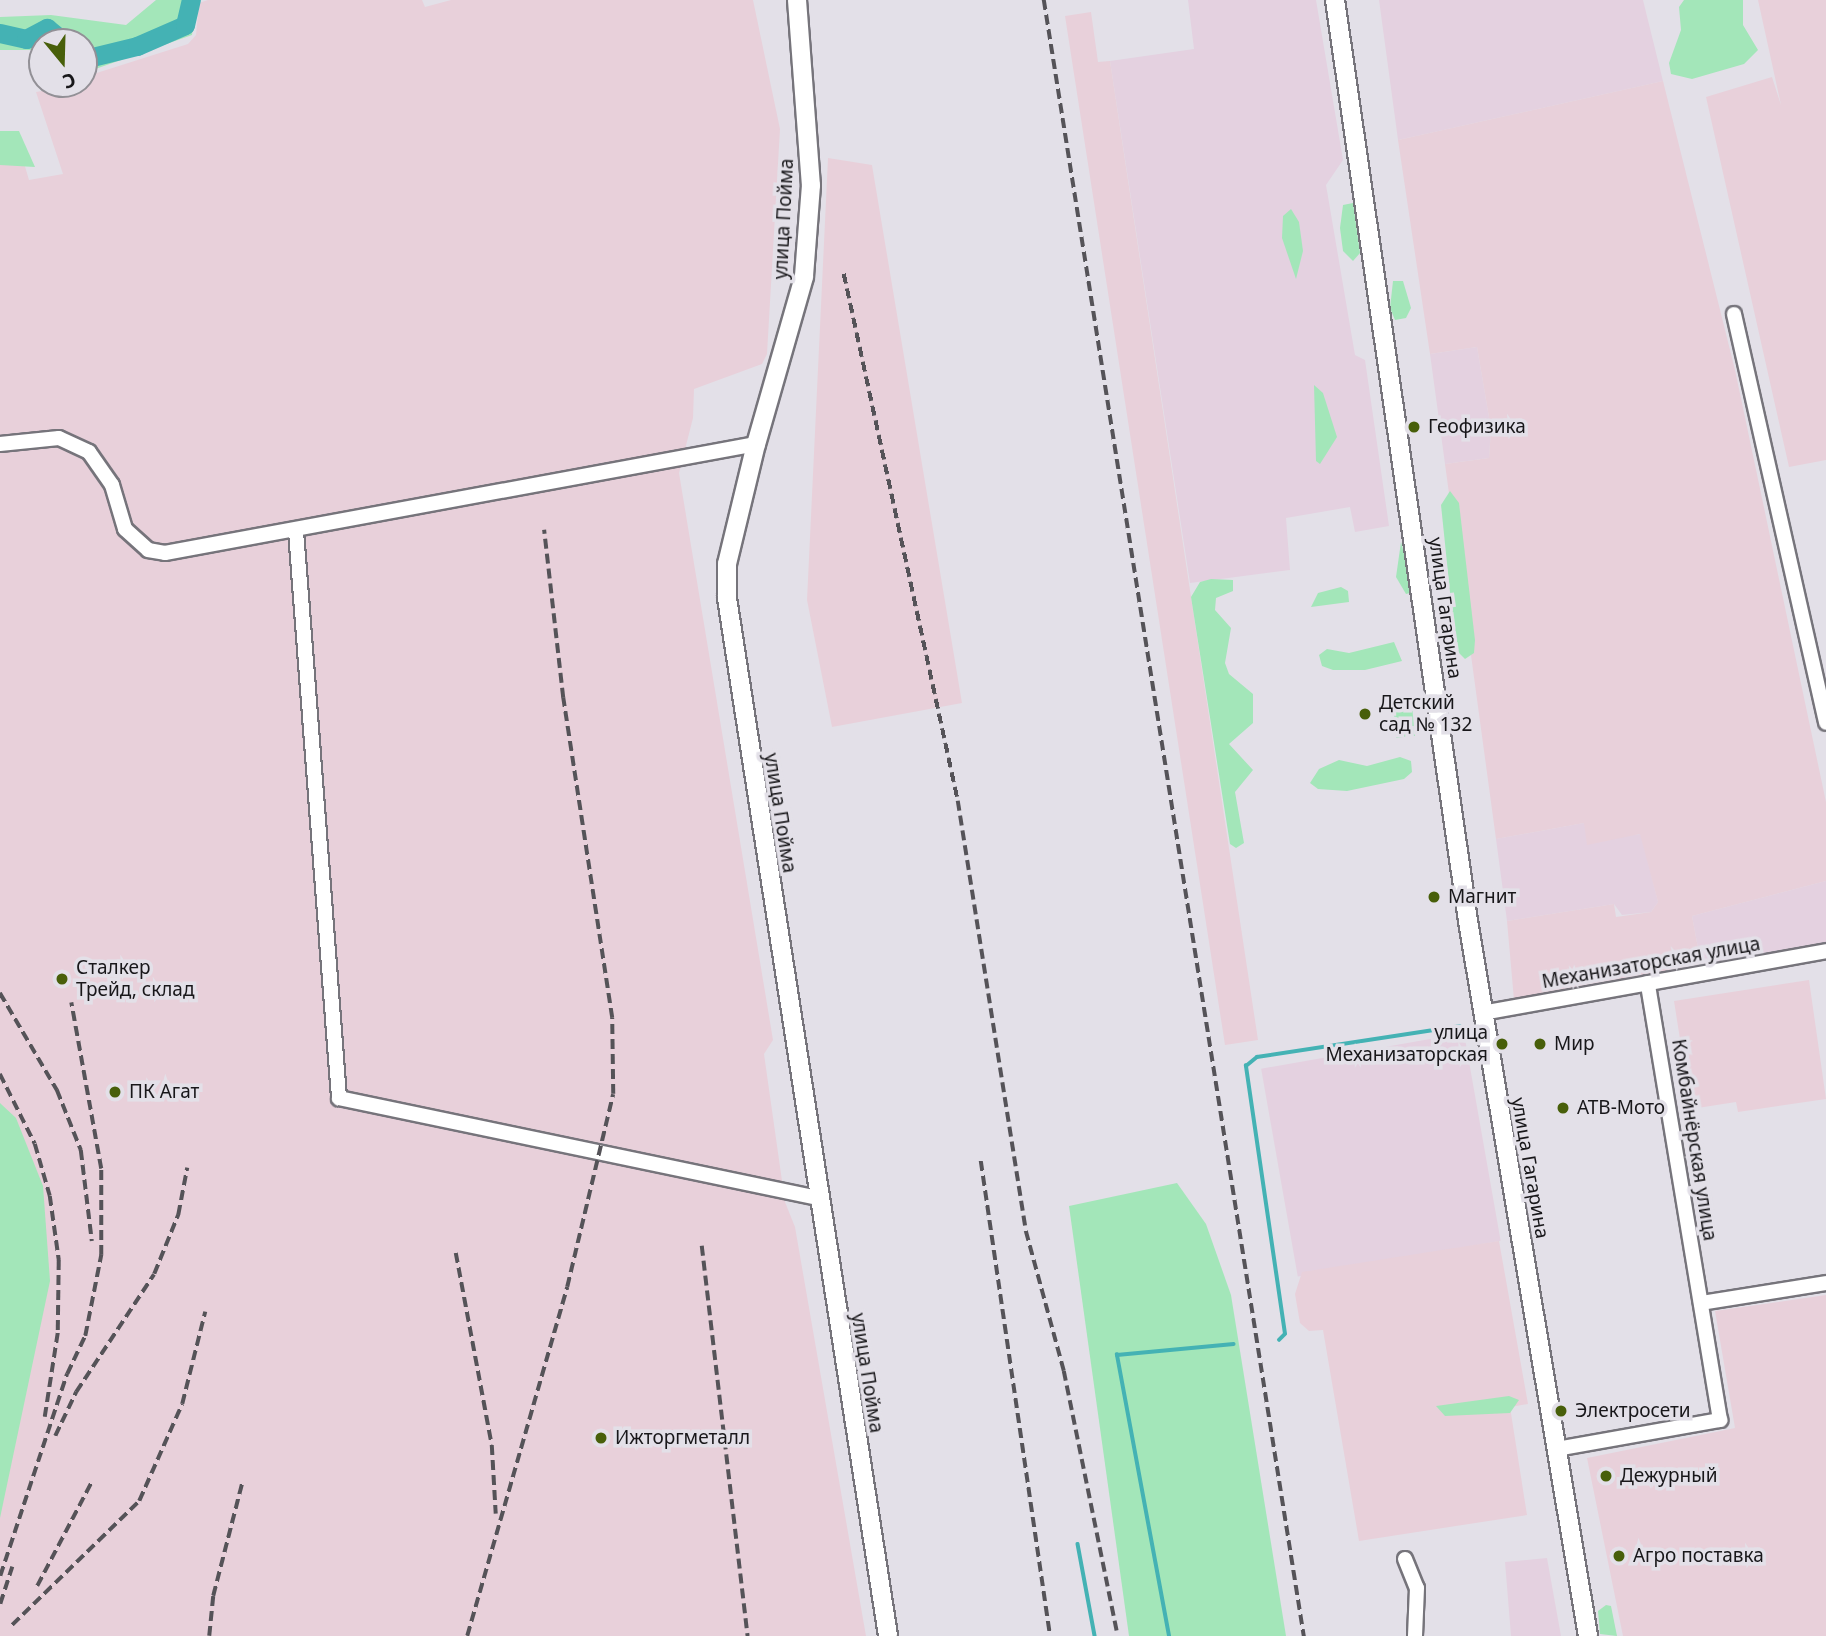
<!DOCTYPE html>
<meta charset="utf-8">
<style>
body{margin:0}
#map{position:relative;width:1826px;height:1636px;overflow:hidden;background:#e3e0e8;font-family:"Noto Sans",sans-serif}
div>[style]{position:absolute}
.commercial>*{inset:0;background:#e4d1e0;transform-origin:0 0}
.industrial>*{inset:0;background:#e8d0da}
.green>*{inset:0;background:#a3e6b9;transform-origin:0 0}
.stream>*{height:3.5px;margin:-1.75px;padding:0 1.75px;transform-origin:1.75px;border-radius:1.75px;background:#44b2b4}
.river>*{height:19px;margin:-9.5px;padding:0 9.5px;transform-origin:9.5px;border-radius:9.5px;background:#44b2b4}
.roads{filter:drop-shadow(2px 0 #76747b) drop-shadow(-2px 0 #76747b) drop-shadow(0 2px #76747b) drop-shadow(0 -2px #76747b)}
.minor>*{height:14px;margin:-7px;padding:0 7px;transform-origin:7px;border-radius:7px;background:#fff}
.major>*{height:18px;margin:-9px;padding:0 9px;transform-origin:9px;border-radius:9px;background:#fff}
.rail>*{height:3.5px;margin-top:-1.75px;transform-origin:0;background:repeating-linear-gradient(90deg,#555358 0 10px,transparent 0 15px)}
.dots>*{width:19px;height:19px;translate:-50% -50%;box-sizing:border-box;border:4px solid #e3e0e8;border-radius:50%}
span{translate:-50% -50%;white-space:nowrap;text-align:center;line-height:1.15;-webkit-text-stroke:7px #e3e0e8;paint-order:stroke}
.street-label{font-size:19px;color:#18171a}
.poi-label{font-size:19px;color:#18171a}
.left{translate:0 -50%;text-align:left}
.right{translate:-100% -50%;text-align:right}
.north{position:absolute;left:28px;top:28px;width:70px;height:70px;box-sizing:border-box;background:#e3e0e8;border:2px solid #929096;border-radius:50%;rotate:161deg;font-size:19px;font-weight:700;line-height:28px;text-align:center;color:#18171a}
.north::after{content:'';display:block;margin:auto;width:24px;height:32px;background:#485f0a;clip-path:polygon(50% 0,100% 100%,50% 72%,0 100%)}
</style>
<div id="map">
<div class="commercial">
<i style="clip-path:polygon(1188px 0,1316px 0,1343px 160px,1326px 185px,1355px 355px,1365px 360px,1389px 526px,1355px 532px,1350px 507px,1286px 518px,1290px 570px,1190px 583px,1110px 61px,1194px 49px)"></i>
<i style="clip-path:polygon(1379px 0,1643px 0,1663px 81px,1398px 140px)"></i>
<i style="clip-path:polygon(1477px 347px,1491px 429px,1489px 458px,1445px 464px,1430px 354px)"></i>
<i style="clip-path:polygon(1584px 823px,1614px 837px,1641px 834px,1658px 902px,1651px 912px,1622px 915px,1614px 904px,1507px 921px,1496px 839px)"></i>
<i style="clip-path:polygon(1826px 881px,1826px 942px,1701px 964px,1692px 916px)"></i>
<i style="left:1464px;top:1033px;width:211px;height:206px;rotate:80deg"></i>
<i style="clip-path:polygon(1547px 1558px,1561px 1636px,1511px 1636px,1505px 1562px)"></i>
</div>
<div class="industrial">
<i style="clip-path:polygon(208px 0,422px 0,425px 7px,451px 0,753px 0,780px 129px,767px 354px,762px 364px,694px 389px,693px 418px,679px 473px,773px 1040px,764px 1054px,785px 1202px,795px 1227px,866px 1636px,0 1636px,0 164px,24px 163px,29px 180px,63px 174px,36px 92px,84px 84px,84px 77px,188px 44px,196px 35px,199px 3px)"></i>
<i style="clip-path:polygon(1758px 0,1826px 0,1826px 460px,1789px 467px,1706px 97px,1772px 77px,1781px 105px)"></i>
<i style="clip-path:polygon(1091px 12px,1098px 62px,1110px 61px,1258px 1040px,1225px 1045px,1065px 16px)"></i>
<i style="clip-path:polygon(1663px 81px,1735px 370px,1826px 802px,1826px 881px,1692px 916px,1701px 964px,1514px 1000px,1507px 921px,1614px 904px,1616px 917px,1651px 912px,1658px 902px,1640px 834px,1587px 845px,1584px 823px,1496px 839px,1445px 464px,1489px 458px,1491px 429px,1477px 347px,1430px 354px,1398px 140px)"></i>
<i style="clip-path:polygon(828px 158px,872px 165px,962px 703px,832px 727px,807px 600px)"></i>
<i style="clip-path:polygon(1809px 980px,1826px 1099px,1738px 1112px,1736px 1102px,1691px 1109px,1674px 1001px)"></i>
<i style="clip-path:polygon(1499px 1241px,1528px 1404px,1510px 1407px,1527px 1515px,1359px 1541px,1323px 1330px,1309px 1331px,1300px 1323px,1295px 1294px,1302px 1272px)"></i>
<i style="clip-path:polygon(1826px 1295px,1826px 1636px,1623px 1636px,1587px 1458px,1735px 1428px,1715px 1311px)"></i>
</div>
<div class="green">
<i style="clip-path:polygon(156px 0,197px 0,192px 35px,84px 73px,84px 42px,42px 42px,42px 50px,0 50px,0 17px,51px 15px,126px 25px)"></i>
<i style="clip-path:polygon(1684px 0,1743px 0,1743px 25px,1758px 50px,1744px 64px,1692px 79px,1671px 74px,1669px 63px,1681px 30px,1679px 7px)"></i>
<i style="clip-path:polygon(0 131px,19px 131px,35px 167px,0 165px)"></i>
<i style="clip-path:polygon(1353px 203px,1360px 253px,1353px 261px,1343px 251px,1340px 228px,1343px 205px)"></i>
<i style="clip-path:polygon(1291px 209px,1299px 222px,1303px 251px,1296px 279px,1282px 238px,1283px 216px)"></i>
<i style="clip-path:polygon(1393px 281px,1403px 281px,1411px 308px,1406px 318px,1395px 320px,1390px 308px)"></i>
<i style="clip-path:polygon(1314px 385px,1323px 393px,1337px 437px,1320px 464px,1316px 461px)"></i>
<i style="clip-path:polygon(1450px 491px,1459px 503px,1475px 640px,1474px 653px,1465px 659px,1456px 650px,1441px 505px)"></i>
<i style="clip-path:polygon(1401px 542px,1414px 592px,1406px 594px,1396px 577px)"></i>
<i style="clip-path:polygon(1211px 579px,1233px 580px,1233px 591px,1216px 598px,1215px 610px,1231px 628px,1225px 663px,1229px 674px,1253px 694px,1253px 723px,1229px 744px,1253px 770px,1235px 792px,1244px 843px,1236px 848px,1230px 844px,1191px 597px,1200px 582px)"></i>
<i style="clip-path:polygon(1341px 587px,1348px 591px,1349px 602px,1311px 607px,1318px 593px)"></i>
<i style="clip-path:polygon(1394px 642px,1402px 661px,1365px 670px,1333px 670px,1322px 666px,1319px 655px,1327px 649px,1349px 653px)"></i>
<i style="left:1411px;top:697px;width:39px;height:19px;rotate:84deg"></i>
<i style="clip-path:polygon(1400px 757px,1411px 761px,1412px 772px,1404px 779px,1347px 791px,1318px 789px,1310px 783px,1319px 769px,1339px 760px,1367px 766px)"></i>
<i style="clip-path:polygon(0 1103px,16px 1118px,43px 1186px,50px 1281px,0 1518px)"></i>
<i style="clip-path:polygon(1177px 1183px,1206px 1224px,1231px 1295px,1286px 1636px,1129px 1636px,1069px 1206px)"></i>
<i style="clip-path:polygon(1509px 1396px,1519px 1400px,1510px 1413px,1445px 1416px,1436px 1406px)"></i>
<i style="clip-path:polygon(1606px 1605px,1611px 1606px,1617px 1636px,1600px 1634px,1598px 1611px)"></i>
</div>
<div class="stream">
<i style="left:1279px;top:1340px;width:8px;rotate:-45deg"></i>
<i style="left:1285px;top:1334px;width:271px;rotate:-98.3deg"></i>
<i style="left:1246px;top:1066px;width:14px;rotate:-39deg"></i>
<i style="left:1257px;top:1057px;width:205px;rotate:-8.7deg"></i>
<i style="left:1078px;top:1544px;width:94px;rotate:79.5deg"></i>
<i style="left:1169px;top:1636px;width:286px;rotate:-100.5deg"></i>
<i style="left:1117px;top:1355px;width:117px;rotate:-5.4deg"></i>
</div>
<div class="river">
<i style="left:0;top:33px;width:27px;rotate:13deg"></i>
<i style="left:26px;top:39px;width:24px;rotate:-28deg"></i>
<i style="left:47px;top:28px;width:22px;rotate:39deg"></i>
<i style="left:84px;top:59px;width:55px;rotate:-13.8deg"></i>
<i style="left:137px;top:46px;width:52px;rotate:-23.6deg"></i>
<i style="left:185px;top:25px;width:26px;rotate:-77deg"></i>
</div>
<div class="roads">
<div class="minor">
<i style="left:1734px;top:314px;width:419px;rotate:77.3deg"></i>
<i style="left:0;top:444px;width:59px;rotate:-5.8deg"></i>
<i style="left:59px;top:438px;width:33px;rotate:25deg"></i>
<i style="left:89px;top:452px;width:40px;rotate:55.1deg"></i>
<i style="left:112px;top:485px;width:46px;rotate:73.5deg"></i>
<i style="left:125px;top:529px;width:31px;rotate:42deg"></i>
<i style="left:148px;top:550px;width:17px;rotate:10deg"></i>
<i style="left:165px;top:553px;width:601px;rotate:-10.45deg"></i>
<i style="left:296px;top:531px;width:569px;rotate:85.66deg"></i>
<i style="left:339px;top:1098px;width:489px;rotate:11.8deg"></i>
<i style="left:1482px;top:1013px;width:350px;rotate:-10.2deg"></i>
<i style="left:1701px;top:1303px;width:127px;rotate:-9.1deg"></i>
<i style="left:1557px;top:1449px;width:166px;rotate:-10.1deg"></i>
<i style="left:1720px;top:1420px;width:443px;rotate:-99.4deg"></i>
<i style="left:1405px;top:1559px;width:31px;rotate:68deg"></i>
<i style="left:1417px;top:1588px;width:48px;rotate:92.4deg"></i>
</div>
<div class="major">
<i style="left:797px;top:0;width:186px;rotate:85.7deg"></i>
<i style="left:811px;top:185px;width:92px;rotate:94.4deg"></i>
<i style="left:804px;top:277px;width:174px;rotate:106deg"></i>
<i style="left:756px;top:444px;width:123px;rotate:103.6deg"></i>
<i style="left:727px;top:564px;width:34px;rotate:90deg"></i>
<i style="left:727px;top:598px;width:1050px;rotate:81.18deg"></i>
<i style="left:1335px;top:0;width:931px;rotate:81.78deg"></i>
<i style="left:1468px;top:921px;width:725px;rotate:80.47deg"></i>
</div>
</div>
<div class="rail">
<i style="left:1044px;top:0;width:1657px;rotate:80.97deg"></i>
<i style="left:844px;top:274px;width:539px;rotate:77.79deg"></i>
<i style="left:958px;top:801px;width:435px;rotate:81deg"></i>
<i style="left:1026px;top:1231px;width:145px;rotate:74.8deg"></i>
<i style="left:1064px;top:1371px;width:270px;rotate:78.5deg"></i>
<i style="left:0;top:993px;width:113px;rotate:59.6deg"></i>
<i style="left:57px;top:1090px;width:65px;rotate:68.2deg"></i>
<i style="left:81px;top:1150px;width:92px;rotate:83.1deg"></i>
<i style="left:0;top:1074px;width:78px;rotate:63.4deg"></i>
<i style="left:35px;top:1144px;width:54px;rotate:73.9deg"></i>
<i style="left:50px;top:1196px;width:65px;rotate:82deg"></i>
<i style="left:59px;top:1260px;width:73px;rotate:90.8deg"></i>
<i style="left:58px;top:1333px;width:85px;rotate:98.8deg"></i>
<i style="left:981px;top:1161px;width:480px;rotate:81.7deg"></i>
<i style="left:702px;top:1246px;width:393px;rotate:83.3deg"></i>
<i style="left:456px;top:1253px;width:195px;rotate:79.4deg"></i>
<i style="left:492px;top:1445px;width:69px;rotate:86.7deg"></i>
<i style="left:55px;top:1436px;width:49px;rotate:-64.5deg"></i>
<i style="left:76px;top:1392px;width:141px;rotate:-56.5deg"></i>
<i style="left:154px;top:1274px;width:64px;rotate:-67.9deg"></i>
<i style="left:178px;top:1215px;width:48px;rotate:-79.2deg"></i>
<i style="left:0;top:1576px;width:213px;rotate:-71.7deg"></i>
<i style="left:67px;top:1374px;width:42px;rotate:-64.7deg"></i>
<i style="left:85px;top:1336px;width:83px;rotate:-78.8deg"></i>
<i style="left:101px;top:1255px;width:86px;rotate:-90deg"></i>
<i style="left:101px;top:1169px;width:169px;rotate:-100.2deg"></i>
<i style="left:37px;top:1586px;width:116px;rotate:-62.3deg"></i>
<i style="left:0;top:1604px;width:39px;rotate:-72deg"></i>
<i style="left:12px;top:1625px;width:177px;rotate:-44.3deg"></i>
<i style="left:139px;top:1501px;width:106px;rotate:-66.1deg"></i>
<i style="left:182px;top:1404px;width:95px;rotate:-76deg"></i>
<i style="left:209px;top:1636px;width:40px;rotate:-84.3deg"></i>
<i style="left:213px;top:1596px;width:117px;rotate:-75.6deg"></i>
<i style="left:467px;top:1636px;width:363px;rotate:-74deg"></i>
<i style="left:567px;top:1287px;width:198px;rotate:-76.6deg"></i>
<i style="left:613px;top:1094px;width:76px;rotate:-90.8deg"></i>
<i style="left:612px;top:1018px;width:324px;rotate:-98.7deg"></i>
<i style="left:563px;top:698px;width:169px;rotate:-96.5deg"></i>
</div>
<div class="dots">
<i style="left:1414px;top:427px;background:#485f0a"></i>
<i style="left:1365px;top:714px;background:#485f0a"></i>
<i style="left:1434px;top:897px;background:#485f0a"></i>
<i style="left:62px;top:979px;background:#485f0a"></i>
<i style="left:1502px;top:1044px;background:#485f0a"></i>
<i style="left:1540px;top:1044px;background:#485f0a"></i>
<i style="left:115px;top:1092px;background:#485f0a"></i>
<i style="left:1563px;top:1108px;background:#485f0a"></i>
<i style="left:1561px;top:1411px;background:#485f0a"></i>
<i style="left:601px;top:1438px;background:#485f0a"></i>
<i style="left:1606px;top:1476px;background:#485f0a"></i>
<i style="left:1619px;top:1556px;background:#485f0a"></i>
</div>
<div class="street-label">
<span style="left:784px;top:219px;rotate:-87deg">улица Пойма</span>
<span style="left:1445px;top:608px;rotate:82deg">улица Гагарина</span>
<span style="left:780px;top:813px;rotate:81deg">улица Пойма</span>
<span style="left:1651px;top:963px;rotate:-10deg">Механизаторская улица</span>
<span style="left:1694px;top:1140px;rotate:81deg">Комбайнёрская улица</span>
<span style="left:1530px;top:1168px;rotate:80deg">улица Гагарина</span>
<span style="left:867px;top:1373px;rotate:81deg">улица Пойма</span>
</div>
<div class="poi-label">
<span class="left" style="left:1428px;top:427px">Геофизика</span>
<span class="left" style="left:1379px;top:714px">Детский<br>сад № 132</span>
<span class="left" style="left:1448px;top:897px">Магнит</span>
<span class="left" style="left:76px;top:979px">Сталкер<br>Трейд, склад</span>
<span class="right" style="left:1488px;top:1044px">улица<br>Механизаторская</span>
<span class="left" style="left:1554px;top:1044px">Мир</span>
<span class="left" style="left:129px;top:1092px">ПК Агат</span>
<span class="left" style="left:1577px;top:1108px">АТВ-Мото</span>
<span class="left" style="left:1575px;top:1411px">Электросети</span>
<span class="left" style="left:615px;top:1438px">Ижторгметалл</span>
<span class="left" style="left:1620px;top:1476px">Дежурный</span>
<span class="left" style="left:1633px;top:1556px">Агро поставка</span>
</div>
<div class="north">С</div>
</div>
